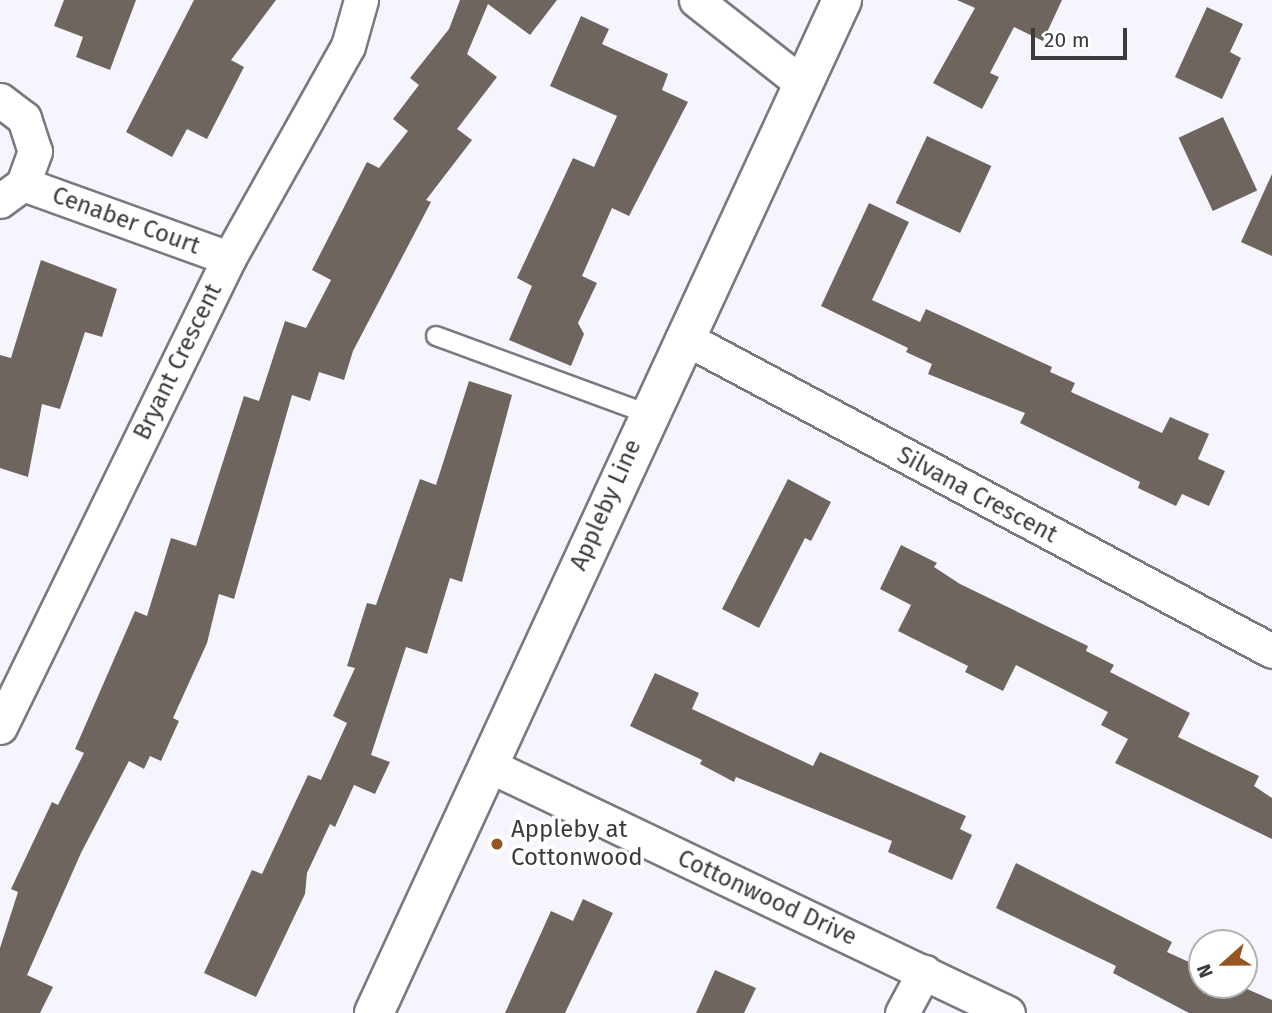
<!DOCTYPE html>
<style>
body{margin:0}
#map{position:relative;width:1272px;height:1013px;overflow:hidden;background:#f6f5fe;font-family:"Fira Sans",sans-serif}
div>[style]{position:absolute}
.building>*{inset:0;background:#6e655f;transform-origin:0 0}
.roads{filter:drop-shadow(2px 0 #797982) drop-shadow(-2px 0 #797982) drop-shadow(0 2px #797982) drop-shadow(0 -2px #797982)}
.service>*{height:18px;margin:-9px;padding:0 9px;transform-origin:9px;border-radius:9px;background:#fff}
.minor>*{height:33px;margin:-16.5px;padding:0 16.5px;transform-origin:16.5px;border-radius:16.5px;background:#fff}
.primary>*{height:38px;margin:-19px;padding:0 19px;transform-origin:19px;border-radius:19px;background:#fff}
.dots>*{width:19px;height:19px;translate:-50% -50%;box-sizing:border-box;border:4px solid #fff;border-radius:50%}
span{translate:-50% -50%;white-space:nowrap;text-align:center;line-height:1.15;-webkit-text-stroke:7px #fff;paint-order:stroke}
.street-label{font-size:24px;color:#3b3b3f}
.poi-label{font-size:24px;color:#3b3b3f}
.left{translate:0 -50%;text-align:left}
.north{position:absolute;left:1188px;top:929px;width:70px;height:70px;box-sizing:border-box;background:#fff;border:2px solid #b1b1b2;border-radius:50%;rotate:249deg;font-size:19px;font-weight:700;line-height:28px;text-align:center;color:#3b3b3f}
.north::after{content:'';display:block;margin:auto;width:24px;height:32px;background:#985524;clip-path:polygon(50% 0,100% 100%,50% 72%,0 100%)}
.scale{position:absolute;left:1031px;top:28px;width:96px;height:32px;box-sizing:border-box;border:4px solid #3b3b3f;border-top:0;padding-left:9px;font-size:21px;line-height:24px;white-space:nowrap;color:#3b3b3f;-webkit-text-stroke:5px #fff;paint-order:stroke}
</style>
<div id="map">
<div class="building">
<i style="clip-path:polygon(64px 0,136px 0,110px 70px,76px 57px,83px 37px,54px 26px)"></i>
<i style="clip-path:polygon(194px 0,276px 0,231px 60px,244px 67px,207px 139px,187px 129px,172px 157px,126px 132px)"></i>
<i style="clip-path:polygon(460px 0,557px 0,530px 35px,488px 4px,467px 54px,497px 77px,457px 129px,472px 140px,426px 200px,431px 202px,353px 351px,344px 380px,319px 372px,310px 401px,292px 395px,234px 599px,219px 594px,207px 643px,173px 718px,179px 721px,161px 761px,150px 756px,144px 769px,129px 761px,81px 853px,27px 975px,53px 987px,40px 1013px,0 1013px,0 948px,18px 892px,11px 889px,52px 802px,58px 805px,84px 753px,75px 749px,135px 611px,147px 616px,171px 538px,196px 546px,244px 396px,259px 401px,285px 321px,306px 328px,331px 280px,312px 270px,367px 162px,379px 168px,408px 131px,393px 119px,419px 85px,410px 78px,449px 29px)"></i>
<i style="clip-path:polygon(957px 0,1062px 0,1043px 41px,1014px 27px,990px 73px,999px 77px,982px 109px,933px 83px,975px 8px)"></i>
<i style="clip-path:polygon(1207px 7px,1243px 24px,1230px 52px,1241px 58px,1222px 99px,1175px 77px)"></i>
<i style="clip-path:polygon(581px 16px,609px 29px,602px 44px,668px 74px,662px 90px,688px 102px,629px 216px,612px 208px,582px 276px,597px 283px,578px 323px,584px 334px,571px 366px,509px 340px,532px 286px,517px 278px,573px 158px,594px 167px,617px 116px,550px 86px)"></i>
<i style="left:1223px;top:117px;width:81px;height:49px;rotate:65deg"></i>
<i style="left:927px;top:136px;width:71px;height:74px;rotate:25deg"></i>
<i style="clip-path:polygon(1272px 174px,1272px 256px,1241px 242px)"></i>
<i style="clip-path:polygon(869px 203px,909px 222px,872px 300px,920px 322px,926px 309px,1052px 367px,1050px 372px,1075px 383px,1071px 392px,1162px 433px,1170px 417px,1209px 434px,1198px 459px,1225px 471px,1209px 506px,1182px 494px,1176px 506px,1138px 488px,1140px 482px,1020px 423px,1025px 413px,928px 374px,932px 364px,906px 352px,908px 348px,821px 306px)"></i>
<i style="clip-path:polygon(41px 260px,117px 289px,102px 337px,85px 332px,60px 409px,42px 404px,28px 477px,0 468px,0 355px,11px 358px)"></i>
<i style="clip-path:polygon(469px 381px,512px 395px,462px 582px,450px 578px,427px 654px,406px 647px,371px 755px,390px 762px,375px 794px,354px 785px,335px 827px,330px 824px,307px 873px,305px 894px,256px 997px,204px 973px,252px 870px,262px 874px,308px 775px,321px 780px,347px 723px,333px 716px,355px 668px,347px 666px,367px 603px,376px 605px,420px 479px,436px 485px)"></i>
<i style="clip-path:polygon(788px 479px,831px 502px,811px 541px,805px 538px,759px 628px,722px 609px)"></i>
<i style="clip-path:polygon(901px 545px,937px 563px,934px 567px,960px 584px,1088px 646px,1086px 651px,1114px 665px,1110px 672px,1190px 713px,1178px 737px,1259px 776px,1254px 786px,1272px 798px,1272px 839px,1115px 763px,1128px 739px,1101px 725px,1108px 712px,1016px 665px,1003px 691px,965px 672px,968px 666px,898px 631px,911px 605px,880px 589px)"></i>
<i style="clip-path:polygon(655px 673px,699px 693px,692px 709px,813px 766px,820px 752px,966px 816px,960px 829px,972px 835px,952px 880px,888px 852px,892px 841px,736px 777px,734px 782px,700px 764px,702px 760px,630px 726px)"></i>
<i style="clip-path:polygon(1016px 863px,1172px 942px,1167px 952px,1202px 968px,1202px 985px,1238px 985px,1272px 1000px,1272px 1013px,1189px 1013px,1113px 973px,1116px 966px,996px 908px)"></i>
<i style="clip-path:polygon(583px 899px,613px 913px,565px 1013px,505px 1013px,551px 911px,573px 921px)"></i>
<i style="clip-path:polygon(715px 970px,756px 988px,744px 1013px,696px 1013px)"></i>
</div>
<div class="roads">
<div class="service">
<i style="left:436px;top:336px;width:226px;rotate:20.2deg"></i>
</div>
<div class="minor">
<i style="left:696px;top:0;width:137px;rotate:38.2deg"></i>
<i style="left:0;top:100px;width:30px;rotate:37deg"></i>
<i style="left:24px;top:118px;width:35px;rotate:72deg"></i>
<i style="left:35px;top:151px;width:35px;rotate:110deg"></i>
<i style="left:23px;top:184px;width:29px;rotate:144deg"></i>
<i style="left:23px;top:184px;width:219px;rotate:19.8deg"></i>
<i style="left:683px;top:337px;width:667px;rotate:28.06deg"></i>
<i style="left:0;top:727px;width:522px;rotate:-63.97deg"></i>
<i style="left:229px;top:258px;width:243px;rotate:-60.7deg"></i>
<i style="left:348px;top:46px;width:48px;rotate:-74.2deg"></i>
<i style="left:488px;top:765px;width:576px;rotate:25.5deg"></i>
<i style="left:902px;top:1013px;width:47px;rotate:-61.8deg"></i>
</div>
<div class="primary">
<i style="left:374px;top:1013px;width:1116px;rotate:-65.2deg"></i>
</div>
</div>
<div class="dots">
<i style="left:497px;top:844px;background:#985524"></i>
</div>
<div class="street-label">
<span style="left:126px;top:221px;rotate:20deg">Cenaber Court</span>
<span style="left:178px;top:362px;rotate:-64deg">Bryant Crescent</span>
<span style="left:977px;top:495px;rotate:28deg">Silvana Crescent</span>
<span style="left:606px;top:505px;rotate:-66deg">Appleby Line</span>
<span style="left:767px;top:898px;rotate:25deg">Cottonwood Drive</span>
</div>
<div class="poi-label">
<span class="left" style="left:511px;top:844px">Appleby at<br>Cottonwood</span>
</div>
<div class="north">N</div>
<div class="scale">20 m</div>
</div>
